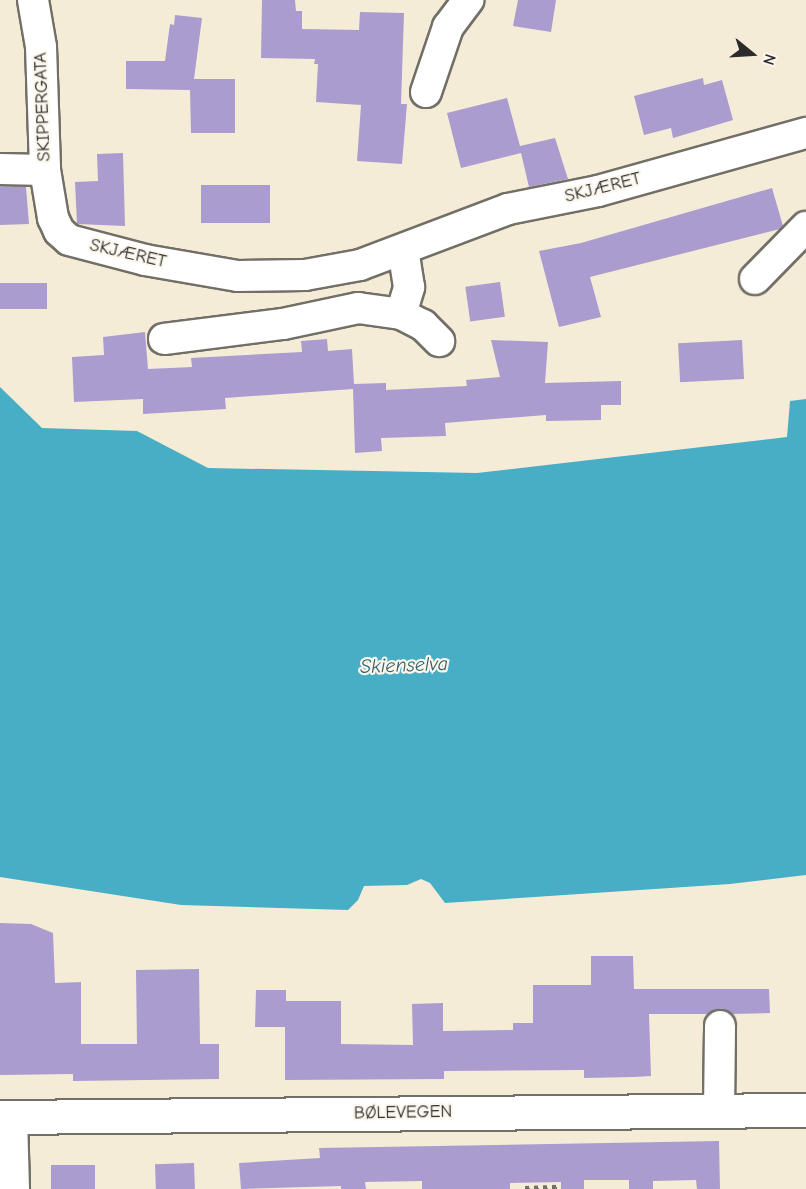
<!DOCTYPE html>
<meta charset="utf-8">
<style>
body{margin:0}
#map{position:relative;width:806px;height:1189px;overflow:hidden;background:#f5ecd7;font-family:"Comic Neue",sans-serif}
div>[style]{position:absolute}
.water>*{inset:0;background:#47aec6}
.building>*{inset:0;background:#aa9ccf;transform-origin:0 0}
.path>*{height:4px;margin-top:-2px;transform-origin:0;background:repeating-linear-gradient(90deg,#726f67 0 4.5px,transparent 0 9px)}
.roads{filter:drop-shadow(2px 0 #726f67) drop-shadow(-2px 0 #726f67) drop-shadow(0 2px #726f67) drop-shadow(0 -2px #726f67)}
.minor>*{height:30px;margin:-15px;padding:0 15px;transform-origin:15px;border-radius:15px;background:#fff}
.major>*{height:33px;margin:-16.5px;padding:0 16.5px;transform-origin:16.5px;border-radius:16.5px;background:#fff}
span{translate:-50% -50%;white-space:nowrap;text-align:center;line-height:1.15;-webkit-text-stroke:4.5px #fbf7ec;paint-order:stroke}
.street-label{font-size:18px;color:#2b2b2b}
.water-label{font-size:20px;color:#365f69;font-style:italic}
.north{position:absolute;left:722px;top:24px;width:60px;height:60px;-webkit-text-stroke:4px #fbf7ec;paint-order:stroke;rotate:108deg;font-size:16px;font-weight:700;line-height:24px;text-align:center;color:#2b2b2b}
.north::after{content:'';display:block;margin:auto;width:21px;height:27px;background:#2b2b2b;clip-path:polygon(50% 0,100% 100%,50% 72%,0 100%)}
</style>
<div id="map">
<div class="water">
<i style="clip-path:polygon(0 387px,42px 428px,137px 431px,208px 468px,477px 473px,787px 437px,790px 401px,806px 399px,806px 875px,730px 884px,445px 903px,430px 883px,421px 879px,407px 885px,364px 886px,358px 900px,348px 910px,181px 905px,0 877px)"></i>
</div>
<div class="building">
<i style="clip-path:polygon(262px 0,295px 0,296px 11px,302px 11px,302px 29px,359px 30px,360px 12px,404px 13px,401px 104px,407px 104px,402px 164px,357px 161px,361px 105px,316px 102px,318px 64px,314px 64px,315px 59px,261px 58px)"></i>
<i style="clip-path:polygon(518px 0,556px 0,551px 32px,513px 26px)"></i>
<i style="clip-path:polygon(175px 15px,202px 18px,194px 79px,235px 79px,235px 133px,191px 133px,190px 90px,126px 89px,126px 61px,165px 61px,170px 24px,174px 25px)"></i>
<i style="clip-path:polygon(703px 78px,704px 85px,722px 80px,733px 120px,673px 138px,671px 128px,644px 135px,634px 96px)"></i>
<i style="clip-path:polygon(507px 98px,520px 146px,555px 138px,568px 179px,529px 187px,521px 153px,461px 168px,447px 113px)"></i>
<i style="clip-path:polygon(123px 153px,125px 226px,77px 224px,75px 182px,98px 181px,97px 154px)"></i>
<i style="left:270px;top:185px;width:38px;height:69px;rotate:90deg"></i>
<i style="clip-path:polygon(0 186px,26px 187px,29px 224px,0 225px)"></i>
<i style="clip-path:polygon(772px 188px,783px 226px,780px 229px,590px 277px,601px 317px,559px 327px,539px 251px,581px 243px)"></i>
<i style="left:500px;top:282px;width:35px;height:35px;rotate:82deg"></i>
<i style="left:47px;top:283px;width:26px;height:47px;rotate:90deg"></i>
<i style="clip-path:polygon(145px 332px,148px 369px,192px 367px,191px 358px,302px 352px,301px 341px,327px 339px,328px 351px,352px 349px,354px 384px,386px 383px,386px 390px,467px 386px,466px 380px,500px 377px,491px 340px,548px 342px,545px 383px,621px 381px,621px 405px,601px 405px,601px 420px,546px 421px,546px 415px,445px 423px,446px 436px,381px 438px,382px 451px,355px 453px,353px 389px,225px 398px,226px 409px,143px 414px,143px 399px,74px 402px,72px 357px,104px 355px,103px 337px)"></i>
<i style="left:742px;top:340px;width:39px;height:64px;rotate:87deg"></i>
<i style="clip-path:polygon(0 923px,31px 924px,53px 933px,55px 983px,81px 982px,81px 1044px,137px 1044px,136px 970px,199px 969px,200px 1044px,219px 1044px,219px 1079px,73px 1081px,73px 1074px,0 1075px)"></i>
<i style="clip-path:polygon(591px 956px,633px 956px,634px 989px,769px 989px,770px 1013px,731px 1014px,720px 1009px,709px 1014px,649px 1014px,651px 1076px,634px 1077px,584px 1078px,584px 1070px,444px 1071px,444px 1079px,285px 1080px,285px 1027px,255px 1027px,256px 990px,286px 990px,286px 1001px,341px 1001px,341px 1044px,413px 1045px,412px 1004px,443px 1003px,443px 1031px,513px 1030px,513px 1023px,533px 1023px,533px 985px,591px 985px)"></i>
<i style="clip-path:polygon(719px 1141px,720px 1189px,697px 1189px,696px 1180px,653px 1181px,653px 1189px,629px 1189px,629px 1180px,584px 1180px,584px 1189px,561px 1189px,561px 1182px,510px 1183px,510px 1189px,422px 1189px,422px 1181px,365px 1182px,366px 1189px,341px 1189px,341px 1186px,241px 1189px,239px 1163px,320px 1158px,319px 1148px)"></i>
<i style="left:194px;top:1163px;width:26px;height:39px;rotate:88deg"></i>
<i style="left:95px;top:1165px;width:24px;height:44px;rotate:90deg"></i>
</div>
<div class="path">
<i style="left:525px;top:1188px;width:34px;rotate:-2deg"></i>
</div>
<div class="roads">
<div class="minor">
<i style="left:33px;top:0;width:48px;rotate:80.3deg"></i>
<i style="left:41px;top:47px;width:123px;rotate:88.1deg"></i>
<i style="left:45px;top:170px;width:49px;rotate:80.5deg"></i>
<i style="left:53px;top:218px;width:14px;rotate:65deg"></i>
<i style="left:59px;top:231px;width:13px;rotate:42deg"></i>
<i style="left:69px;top:240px;width:79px;rotate:14.7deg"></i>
<i style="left:145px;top:260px;width:94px;rotate:9.8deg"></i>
<i style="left:238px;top:276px;width:67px;rotate:-0.9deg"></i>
<i style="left:305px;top:275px;width:56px;rotate:-10.3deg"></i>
<i style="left:360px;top:265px;width:158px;rotate:-20.7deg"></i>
<i style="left:508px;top:209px;width:92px;rotate:-11.3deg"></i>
<i style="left:598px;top:191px;width:216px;rotate:-15.6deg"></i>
<i style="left:426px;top:92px;width:69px;rotate:-71.3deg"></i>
<i style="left:448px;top:27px;width:34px;rotate:-53deg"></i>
<i style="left:0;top:169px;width:45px;rotate:1.3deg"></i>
<i style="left:755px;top:279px;width:73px;rotate:-45.6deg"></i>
<i style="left:401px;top:314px;width:28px;rotate:-73deg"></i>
<i style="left:409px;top:287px;width:36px;rotate:-99deg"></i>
<i style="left:164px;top:339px;width:120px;rotate:-7.2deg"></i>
<i style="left:283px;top:324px;width:77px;rotate:-12deg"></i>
<i style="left:358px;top:308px;width:43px;rotate:7.9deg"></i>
<i style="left:401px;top:314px;width:25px;rotate:27deg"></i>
<i style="left:423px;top:325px;width:23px;rotate:45deg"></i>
<i style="left:719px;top:1111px;width:85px;rotate:-89.3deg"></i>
<i style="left:12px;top:1117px;width:72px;rotate:88.4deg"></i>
</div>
<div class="major">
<i style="left:0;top:1117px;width:806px;rotate:-0.5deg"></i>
</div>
</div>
<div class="street-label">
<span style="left:43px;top:107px;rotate:-92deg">SKIPPERGATA</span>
<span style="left:603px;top:188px;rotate:-14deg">SKJÆRET</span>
<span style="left:128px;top:254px;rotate:13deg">SKJÆRET</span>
<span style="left:403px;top:1113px;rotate:-1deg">BØLEVEGEN</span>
</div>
<div class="water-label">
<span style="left:404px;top:665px;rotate:-2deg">Skienselva</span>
</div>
<div class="north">N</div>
</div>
